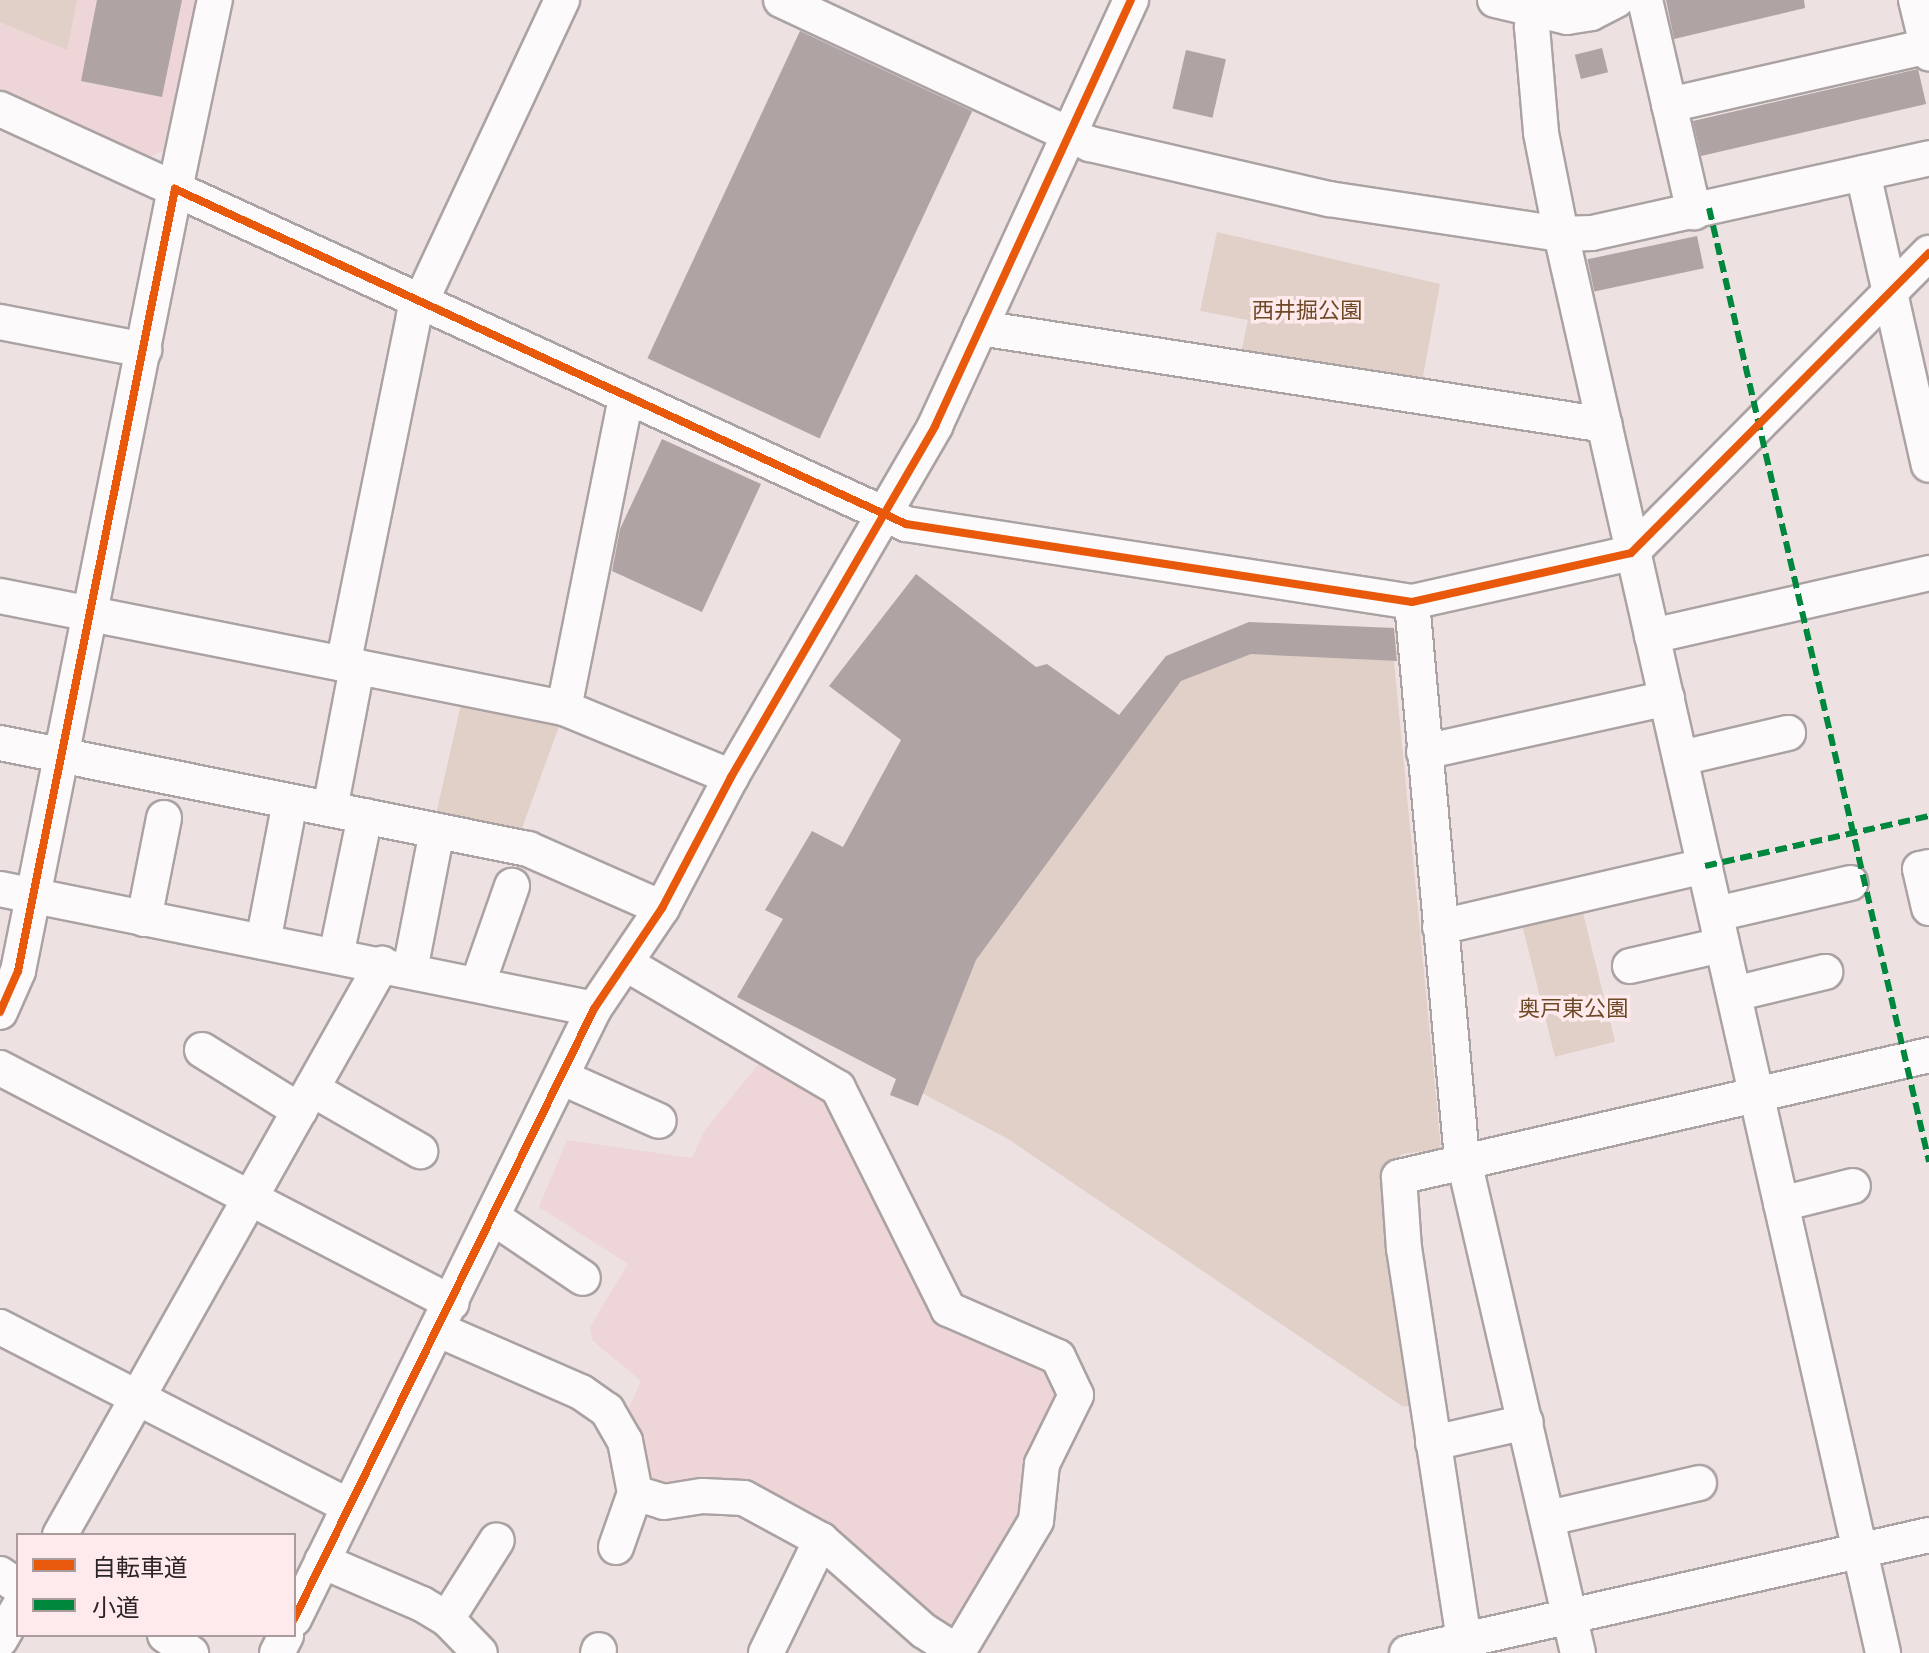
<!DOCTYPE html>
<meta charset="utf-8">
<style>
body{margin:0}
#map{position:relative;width:1929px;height:1653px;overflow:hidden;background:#eee1e2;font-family:Mulish,"Noto Sans JP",sans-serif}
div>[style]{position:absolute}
.built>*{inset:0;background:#edd5d8}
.green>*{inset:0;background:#e1d0c7;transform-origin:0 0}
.building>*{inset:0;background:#afa3a3;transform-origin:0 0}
.roads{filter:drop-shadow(2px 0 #aba2a3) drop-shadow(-2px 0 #aba2a3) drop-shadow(0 2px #aba2a3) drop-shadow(0 -2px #aba2a3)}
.minor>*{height:34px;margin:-17px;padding:0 17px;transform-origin:17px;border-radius:17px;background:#fcfafb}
.quiet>*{height:6px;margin-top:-3px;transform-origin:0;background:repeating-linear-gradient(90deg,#00873e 0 12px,transparent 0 18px)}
.cycleway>*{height:8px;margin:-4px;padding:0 4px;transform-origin:4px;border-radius:4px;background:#e8590c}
span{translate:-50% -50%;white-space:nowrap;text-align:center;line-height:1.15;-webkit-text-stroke:7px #feeaec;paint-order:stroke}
.park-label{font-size:22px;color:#6e4926}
.legend{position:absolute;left:16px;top:1533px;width:280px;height:104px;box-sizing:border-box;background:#feeaec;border:2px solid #aa9b9c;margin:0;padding:10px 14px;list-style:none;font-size:24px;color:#2d2425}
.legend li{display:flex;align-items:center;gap:16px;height:40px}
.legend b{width:40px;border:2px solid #aa9b9c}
</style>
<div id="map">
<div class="built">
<i style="clip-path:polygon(0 0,202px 0,170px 148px,147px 158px,0 90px)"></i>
<i style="clip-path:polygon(765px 1056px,830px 1090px,941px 1314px,1049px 1360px,1068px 1394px,1026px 1513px,960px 1633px,947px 1634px,823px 1524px,643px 1483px,626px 1414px,641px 1381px,592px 1340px,590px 1327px,628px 1264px,539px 1207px,567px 1140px,692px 1158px,705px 1130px)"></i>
</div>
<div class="green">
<i style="clip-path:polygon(0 0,77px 0,67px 50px,0 22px)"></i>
<i style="clip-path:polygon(1217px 232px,1440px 284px,1421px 387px,1240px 358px,1248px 320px,1200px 311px)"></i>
<i style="clip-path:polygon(1251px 653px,1394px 661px,1441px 1149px,1402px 1154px,1383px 1177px,1417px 1407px,1402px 1406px,1008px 1139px,922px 1093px,976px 960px,1181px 681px)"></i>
<i style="clip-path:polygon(462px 700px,561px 721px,518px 839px,434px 823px)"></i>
<i style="left:1580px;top:901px;width:145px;height:62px;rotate:76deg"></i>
</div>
<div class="building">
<i style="clip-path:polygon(97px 0,182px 0,162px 97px,81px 81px)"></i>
<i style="clip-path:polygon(1666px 0,1804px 0,1805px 8px,1674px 39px)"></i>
<i style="left:800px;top:31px;width:190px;height:361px;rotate:25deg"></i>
<i style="left:1602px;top:48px;width:25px;height:28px;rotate:76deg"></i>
<i style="left:1186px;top:50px;width:41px;height:60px;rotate:13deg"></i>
<i style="left:1918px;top:69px;width:36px;height:231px;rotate:77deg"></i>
<i style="left:1697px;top:236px;width:33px;height:112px;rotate:78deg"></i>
<i style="clip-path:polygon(662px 439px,761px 484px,702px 612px,612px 571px,620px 529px)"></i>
<i style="clip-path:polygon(916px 574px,1036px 667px,1047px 664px,1119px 715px,1166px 656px,1249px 622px,1394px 628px,1397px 661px,1251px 654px,1181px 681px,976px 960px,918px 1106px,890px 1095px,896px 1079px,737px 997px,783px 919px,765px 910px,812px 831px,843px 847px,901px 740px,829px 686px)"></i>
</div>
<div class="roads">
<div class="minor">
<i style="left:562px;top:0;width:349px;rotate:115.1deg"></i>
<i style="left:414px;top:316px;width:355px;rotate:101.5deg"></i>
<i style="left:343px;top:664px;width:225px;rotate:11.3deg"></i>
<i style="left:564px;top:708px;width:316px;rotate:-78.7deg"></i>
<i style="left:781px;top:0;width:341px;rotate:25deg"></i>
<i style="left:1090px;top:144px;width:245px;rotate:13deg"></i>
<i style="left:1329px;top:199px;width:235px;rotate:8.6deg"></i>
<i style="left:1561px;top:234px;width:31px;rotate:-2deg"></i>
<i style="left:1592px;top:233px;width:345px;rotate:-12.5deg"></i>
<i style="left:1495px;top:0;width:74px;rotate:13.3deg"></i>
<i style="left:1567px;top:17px;width:24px;rotate:-9deg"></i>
<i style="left:1591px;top:13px;width:29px;rotate:-27deg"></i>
<i style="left:1539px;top:0;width:28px;rotate:105deg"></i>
<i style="left:1532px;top:27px;width:106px;rotate:85.1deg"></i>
<i style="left:1541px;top:133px;width:103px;rotate:78.8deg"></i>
<i style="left:1561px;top:234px;width:1455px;rotate:77.21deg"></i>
<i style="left:1645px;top:0;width:218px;rotate:77deg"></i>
<i style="left:1916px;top:0;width:55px;rotate:76.2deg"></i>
<i style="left:1669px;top:105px;width:267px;rotate:-12.8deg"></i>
<i style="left:0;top:109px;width:192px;rotate:24.6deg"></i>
<i style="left:175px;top:189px;width:193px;rotate:-78.1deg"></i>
<i style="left:1863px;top:173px;width:299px;rotate:77.3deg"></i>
<i style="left:0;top:322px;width:147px;rotate:11deg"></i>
<i style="left:980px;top:328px;width:632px;rotate:8.82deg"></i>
<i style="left:0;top:596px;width:350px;rotate:11.2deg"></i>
<i style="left:1412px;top:602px;width:548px;rotate:84.87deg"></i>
<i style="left:1461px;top:1148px;width:518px;rotate:76.96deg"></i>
<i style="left:1652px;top:636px;width:284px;rotate:-12.8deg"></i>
<i style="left:564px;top:708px;width:181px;rotate:22.4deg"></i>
<i style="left:0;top:743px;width:539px;rotate:11.35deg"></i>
<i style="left:528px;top:849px;width:146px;rotate:23.8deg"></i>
<i style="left:1424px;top:752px;width:249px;rotate:-12.5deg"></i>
<i style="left:1681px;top:758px;width:110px;rotate:-13.2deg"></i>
<i style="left:330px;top:809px;width:145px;rotate:-79.2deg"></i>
<i style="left:1929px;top:867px;width:9px;rotate:167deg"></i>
<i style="left:1920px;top:869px;width:40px;rotate:77deg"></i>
<i style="left:0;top:889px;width:606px;rotate:11.42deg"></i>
<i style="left:1716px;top:914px;width:138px;rotate:-13deg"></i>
<i style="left:144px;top:919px;width:103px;rotate:-78.8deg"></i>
<i style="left:1440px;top:927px;width:272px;rotate:-13deg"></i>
<i style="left:263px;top:942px;width:143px;rotate:-79.1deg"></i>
<i style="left:336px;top:956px;width:143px;rotate:-78.3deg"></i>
<i style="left:625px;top:963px;width:247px;rotate:30.4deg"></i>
<i style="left:838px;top:1088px;width:247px;rotate:63.5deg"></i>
<i style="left:948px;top:1309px;width:120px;rotate:23.6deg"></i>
<i style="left:1058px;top:1357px;width:42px;rotate:64.7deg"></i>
<i style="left:1076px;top:1395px;width:77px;rotate:116.2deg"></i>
<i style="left:1042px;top:1464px;width:57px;rotate:96deg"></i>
<i style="left:1036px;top:1521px;width:152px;rotate:120.8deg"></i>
<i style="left:1630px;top:966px;width:94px;rotate:-12.9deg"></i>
<i style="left:410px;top:970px;width:142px;rotate:-79deg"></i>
<i style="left:478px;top:983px;width:103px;rotate:-70.7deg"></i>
<i style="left:1734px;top:994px;width:94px;rotate:-13.6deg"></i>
<i style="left:0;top:1012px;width:45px;rotate:-66.3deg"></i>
<i style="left:18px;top:971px;width:798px;rotate:-78.65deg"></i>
<i style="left:175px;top:189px;width:804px;rotate:24.62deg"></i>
<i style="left:906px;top:524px;width:512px;rotate:8.76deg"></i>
<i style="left:1412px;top:602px;width:224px;rotate:-12.6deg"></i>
<i style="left:1631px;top:553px;width:423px;rotate:-45.2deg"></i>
<i style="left:202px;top:1050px;width:115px;rotate:31.9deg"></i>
<i style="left:0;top:1068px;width:509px;rotate:27.47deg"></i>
<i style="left:561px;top:1077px;width:107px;rotate:24.2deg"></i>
<i style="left:312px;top:1089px;width:125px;rotate:29.9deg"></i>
<i style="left:1781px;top:1204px;width:74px;rotate:-14deg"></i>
<i style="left:494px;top:1218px;width:107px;rotate:34deg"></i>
<i style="left:0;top:1327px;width:391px;rotate:27.2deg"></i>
<i style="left:439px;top:1330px;width:155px;rotate:23.6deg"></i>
<i style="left:581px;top:1392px;width:32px;rotate:35deg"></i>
<i style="left:607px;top:1410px;width:36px;rotate:60deg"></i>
<i style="left:625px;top:1441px;width:53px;rotate:79.1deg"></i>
<i style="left:635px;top:1493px;width:30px;rotate:17deg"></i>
<i style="left:664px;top:1502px;width:39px;rotate:-9deg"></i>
<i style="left:703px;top:1496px;width:41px;rotate:2.8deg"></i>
<i style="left:744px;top:1498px;width:88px;rotate:28.6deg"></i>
<i style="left:821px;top:1540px;width:137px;rotate:41.5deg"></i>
<i style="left:924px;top:1631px;width:41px;rotate:32.2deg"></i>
<i style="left:1433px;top:1443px;width:95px;rotate:-12.7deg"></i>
<i style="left:1549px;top:1518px;width:154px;rotate:-13.1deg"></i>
<i style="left:60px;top:1535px;width:656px;rotate:-60.58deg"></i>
<i style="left:616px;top:1547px;width:57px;rotate:-70.6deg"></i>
<i style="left:322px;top:1561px;width:109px;rotate:23.3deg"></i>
<i style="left:422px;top:1604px;width:29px;rotate:31deg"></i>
<i style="left:447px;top:1619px;width:47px;rotate:45.9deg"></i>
<i style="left:0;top:1574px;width:22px;rotate:34deg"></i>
<i style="left:294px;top:1619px;width:680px;rotate:-63.81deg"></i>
<i style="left:594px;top:1009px;width:122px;rotate:-56deg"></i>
<i style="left:662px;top:908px;width:148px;rotate:-62.2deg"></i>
<i style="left:731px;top:777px;width:406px;rotate:-59.8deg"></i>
<i style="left:935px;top:426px;width:469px;rotate:-65.3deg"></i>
<i style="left:447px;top:1619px;width:93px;rotate:-57.7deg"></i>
<i style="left:165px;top:1635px;width:32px;rotate:35deg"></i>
<i style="left:0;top:1640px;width:36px;rotate:-60deg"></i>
<i style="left:1464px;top:1640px;width:396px;rotate:-98.7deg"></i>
<i style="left:1404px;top:1249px;width:72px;rotate:-94deg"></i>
<i style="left:1399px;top:1177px;width:544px;rotate:-12.96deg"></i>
<i style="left:277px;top:1653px;width:20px;rotate:-63deg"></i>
<i style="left:598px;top:1653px;width:3px;rotate:-72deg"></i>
<i style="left:766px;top:1653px;width:126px;rotate:-64deg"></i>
<i style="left:1407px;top:1653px;width:535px;rotate:-12.74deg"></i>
</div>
</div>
<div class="quiet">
<i style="left:1709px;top:208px;width:979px;rotate:77.01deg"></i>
<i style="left:1705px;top:866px;width:230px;rotate:-12.6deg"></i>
</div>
<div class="cycleway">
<i style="left:0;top:1012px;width:45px;rotate:-66.3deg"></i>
<i style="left:18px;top:971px;width:798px;rotate:-78.65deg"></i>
<i style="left:175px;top:189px;width:804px;rotate:24.62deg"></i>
<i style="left:906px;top:524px;width:512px;rotate:8.76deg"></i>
<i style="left:1412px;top:602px;width:224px;rotate:-12.6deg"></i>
<i style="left:1631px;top:553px;width:423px;rotate:-45.2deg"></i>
<i style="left:294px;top:1619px;width:680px;rotate:-63.81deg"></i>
<i style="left:594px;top:1009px;width:122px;rotate:-56deg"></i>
<i style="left:662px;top:908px;width:148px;rotate:-62.2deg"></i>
<i style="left:731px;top:777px;width:406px;rotate:-59.8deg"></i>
<i style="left:935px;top:426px;width:469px;rotate:-65.3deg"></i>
</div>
<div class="park-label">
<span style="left:1307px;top:311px">西井掘公園</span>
<span style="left:1573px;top:1009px">奥戸東公園</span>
</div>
<ul class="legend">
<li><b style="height:10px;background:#e8590c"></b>自転車道</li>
<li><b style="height:10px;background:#00873e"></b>小道</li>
</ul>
</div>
